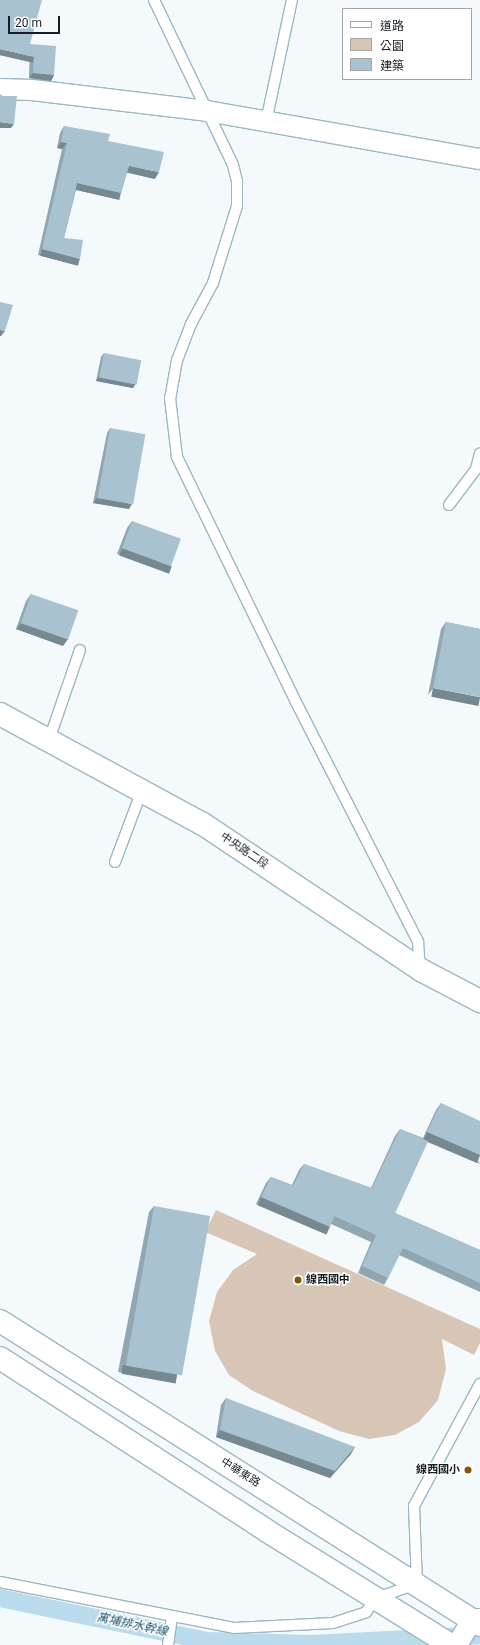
<!DOCTYPE html>
<meta charset="utf-8">
<style>
body{margin:0}
#map{position:relative;width:480px;height:1645px;overflow:hidden;background:#f4f9fc;font-family:Roboto,"Noto Sans TC",sans-serif}
div>[style]{position:absolute}
.green>*{inset:0;background:#d7c5b6}
.canal>*{height:18px;margin:-9px;padding:0 9px;transform-origin:9px;border-radius:9px;background:#badbec}
.roads{filter:drop-shadow(1px 0 #9db7c4) drop-shadow(-1px 0 #9db7c4) drop-shadow(0 1px #9db7c4) drop-shadow(0 -1px #9db7c4)}
.service>*{height:10px;margin:-5px;padding:0 5px;transform-origin:5px;border-radius:5px;background:#fff}
.minor>*{height:20px;margin:-10px;padding:0 10px;transform-origin:10px;border-radius:10px;background:#fff}
.tertiary>*{height:22px;margin:-11px;padding:0 11px;transform-origin:11px;border-radius:11px;background:#fff}
.secondary>*{height:22px;margin:-11px;padding:0 11px;transform-origin:11px;border-radius:11px;background:#fff}
.wall>*{inset:0;background:#90a7b2}
.shaded-wall>*{inset:0;background:#768891;transform-origin:0 0}
.building>*{inset:0;background:#a8c2cf;transform-origin:0 0}
.dots>*{width:11px;height:11px;translate:-50% -50%;box-sizing:border-box;border:2px solid #fff;border-radius:50%}
span{translate:-50% -50%;white-space:nowrap;text-align:center;line-height:1.15;-webkit-text-stroke:3px #fff;paint-order:stroke}
.street-label{font-size:11px;color:#161f24}
.poi-label{font-size:11px;color:#161f24;font-weight:700}
.left{translate:0 -50%;text-align:left}
.right{translate:-100% -50%;text-align:right}
.water-label{font-size:12px;color:#16526b;font-style:italic}
.legend{position:absolute;left:342px;top:8px;width:130px;height:72px;box-sizing:border-box;background:#fff;border:1px solid #a2a5a7;margin:0;padding:5px 7px;list-style:none;font-size:12px;color:#161f24}
.legend li{display:flex;align-items:center;gap:8px;height:20px}
.legend b{width:20px;border:1px solid #a2a5a7}
.scale{position:absolute;left:8px;top:16px;width:52px;height:18px;box-sizing:border-box;border:2px solid #161f24;border-top:0;padding-left:5px;font-size:12px;line-height:14px;white-space:nowrap;color:#161f24;-webkit-text-stroke:3px #fff;paint-order:stroke}
</style>
<div id="map">
<div class="green">
<i style="clip-path:polygon(216px 1210px,480px 1329px,480px 1343px,474px 1355px,442px 1339px,446px 1369px,438px 1400px,419px 1422px,395px 1435px,369px 1439px,339px 1431px,253px 1391px,229px 1375px,215px 1351px,209px 1321px,217px 1292px,233px 1270px,257px 1254px,205px 1232px)"></i>
</div>
<div class="canal">
<i style="left:0;top:1598px;width:212px;rotate:11.7deg"></i>
<i style="left:208px;top:1641px;width:103px;rotate:1.7deg"></i>
<i style="left:311px;top:1644px;width:169px;rotate:-3deg"></i>
</div>
<div class="roads">
<div class="service">
<i style="left:154px;top:0;width:183px;rotate:64.4deg"></i>
<i style="left:233px;top:165px;width:16px;rotate:76deg"></i>
<i style="left:237px;top:181px;width:25px;rotate:90deg"></i>
<i style="left:237px;top:206px;width:81px;rotate:107.3deg"></i>
<i style="left:213px;top:283px;width:47px;rotate:118.2deg"></i>
<i style="left:191px;top:324px;width:39px;rotate:111deg"></i>
<i style="left:177px;top:360px;width:39px;rotate:100deg"></i>
<i style="left:170px;top:398px;width:59px;rotate:83.2deg"></i>
<i style="left:177px;top:457px;width:277px;rotate:64.1deg"></i>
<i style="left:298px;top:706px;width:265px;rotate:63deg"></i>
<i style="left:418px;top:942px;width:26px;rotate:86deg"></i>
<i style="left:266px;top:122px;width:125px;rotate:-78deg"></i>
<i style="left:449px;top:505px;width:45px;rotate:-53.1deg"></i>
<i style="left:476px;top:469px;width:16px;rotate:-76deg"></i>
<i style="left:49px;top:740px;width:95px;rotate:-71deg"></i>
<i style="left:115px;top:862px;width:77px;rotate:-69.4deg"></i>
<i style="left:0;top:1582px;width:238px;rotate:11.1deg"></i>
<i style="left:234px;top:1628px;width:99px;rotate:-2.9deg"></i>
<i style="left:333px;top:1623px;width:35px;rotate:-18deg"></i>
<i style="left:366px;top:1612px;width:17px;rotate:-54deg"></i>
<i style="left:376px;top:1598px;width:43px;rotate:-18.9deg"></i>
<i style="left:417px;top:1584px;width:78px;rotate:-92.2deg"></i>
<i style="left:414px;top:1506px;width:139px;rotate:-61.6deg"></i>
<i style="left:168px;top:1645px;width:28px;rotate:-82deg"></i>
</div>
<div class="minor">
<i style="left:0;top:89px;width:32px;rotate:2deg"></i>
<i style="left:32px;top:90px;width:176px;rotate:6.8deg"></i>
<i style="left:207px;top:111px;width:277px;rotate:10deg"></i>
<i style="left:457px;top:1645px;width:29px;rotate:-59deg"></i>
<i style="left:472px;top:1620px;width:8px;rotate:-7deg"></i>
</div>
<div class="tertiary">
<i style="left:0;top:714px;width:231px;rotate:28.5deg"></i>
<i style="left:203px;top:824px;width:262px;rotate:33.8deg"></i>
<i style="left:421px;top:970px;width:67px;rotate:27.7deg"></i>
</div>
<div class="secondary">
<i style="left:0;top:1321px;width:568px;rotate:32.35deg"></i>
<i style="left:0;top:1358px;width:318px;rotate:32.9deg"></i>
<i style="left:267px;top:1531px;width:216px;rotate:31.8deg"></i>
</div>
</div>
<div class="wall">
<i style="clip-path:polygon(30px 44px,54px 75px,51px 81px,29px 78px)"></i>
<i style="clip-path:polygon(64px 126px,108px 141px,155px 179px,127px 172px,121px 193px,117px 199px,76px 190px,64px 238px,80px 259px,76px 265px,38px 255px,62px 149px,57px 148px,60px 133px)"></i>
<i style="clip-path:polygon(104px 353px,136px 383px,133px 388px,96px 381px,101px 357px)"></i>
<i style="clip-path:polygon(110px 428px,129px 509px,93px 503px,107px 433px)"></i>
<i style="clip-path:polygon(132px 521px,167px 572px,117px 554px,127px 528px)"></i>
<i style="clip-path:polygon(31px 594px,63px 646px,16px 629px,26px 601px)"></i>
<i style="clip-path:polygon(446px 622px,480px 629px,428px 695px,441px 629px)"></i>
<i style="clip-path:polygon(441px 1103px,480px 1164px,428px 1141px,395px 1213px,480px 1250px,480px 1292px,399px 1255px,388px 1278px,384px 1285px,358px 1273px,371px 1242px,331px 1224px,325px 1234px,256px 1204px,266px 1183px,271px 1177px,292px 1185px,299px 1170px,304px 1164px,371px 1188px,395px 1136px,400px 1129px,423px 1138px,436px 1110px)"></i>
<i style="clip-path:polygon(154px 1206px,177px 1375px,172px 1382px,118px 1372px,149px 1212px)"></i>
<i style="clip-path:polygon(226px 1398px,351px 1454px,330px 1478px,216px 1437px,221px 1405px)"></i>
</div>
<div class="shaded-wall">
<i style="left:0;top:49px;width:35px;height:6px;rotate:13deg"></i>
<i style="clip-path:polygon(33px 73px,54px 75px,51px 81px,29px 78px)"></i>
<i style="clip-path:polygon(0 122px,14px 124px,11px 128px,0 128px)"></i>
<i style="clip-path:polygon(61px 142px,67px 143px,62px 149px,57px 148px)"></i>
<i style="clip-path:polygon(129px 166px,159px 172px,155px 179px,124px 172px)"></i>
<i style="left:77px;top:183px;width:45px;height:7px;rotate:13deg"></i>
<i style="left:42px;top:249px;width:39px;height:7px;rotate:15deg"></i>
<i style="clip-path:polygon(0 330px,5px 331px,1px 336px,0 336px)"></i>
<i style="clip-path:polygon(99px 377px,136px 383px,133px 388px,96px 381px)"></i>
<i style="clip-path:polygon(97px 498px,132px 504px,129px 509px,93px 503px)"></i>
<i style="left:122px;top:548px;width:53px;height:8px;rotate:20deg"></i>
<i style="clip-path:polygon(21px 623px,68px 639px,63px 646px,16px 629px)"></i>
<i style="left:433px;top:688px;width:48px;height:9px;rotate:11deg"></i>
<i style="left:427px;top:1132px;width:58px;height:9px;rotate:23deg"></i>
<i style="left:261px;top:1197px;width:75px;height:9px;rotate:23deg"></i>
<i style="left:123px;top:1365px;width:55px;height:9px;rotate:10deg"></i>
<i style="clip-path:polygon(220px 1430px,355px 1447px,351px 1454px,330px 1478px,216px 1437px)"></i>
</div>
<div class="building">
<i style="clip-path:polygon(0 0,42px 0,30px 44px,56px 46px,54px 75px,33px 73px,34px 57px,0 49px)"></i>
<i style="clip-path:polygon(0 94px,3px 96px,17px 96px,14px 124px,0 122px)"></i>
<i style="clip-path:polygon(64px 126px,110px 134px,108px 141px,164px 152px,159px 172px,129px 166px,121px 193px,77px 183px,64px 238px,83px 240px,80px 259px,42px 249px,67px 143px,61px 142px)"></i>
<i style="clip-path:polygon(0 302px,13px 305px,5px 331px,0 330px)"></i>
<i style="left:104px;top:353px;width:38px;height:25px;rotate:11deg"></i>
<i style="left:110px;top:428px;width:36px;height:71px;rotate:10deg"></i>
<i style="left:132px;top:521px;width:52px;height:29px;rotate:20deg"></i>
<i style="left:31px;top:594px;width:50px;height:31px;rotate:19deg"></i>
<i style="clip-path:polygon(446px 622px,480px 629px,480px 697px,433px 688px)"></i>
<i style="clip-path:polygon(441px 1103px,480px 1121px,480px 1155px,427px 1132px)"></i>
<i style="clip-path:polygon(400px 1129px,428px 1141px,395px 1213px,480px 1250px,480px 1283px,403px 1248px,388px 1278px,362px 1266px,376px 1235px,334px 1216px,330px 1227px,261px 1197px,271px 1177px,293px 1186px,304px 1164px,372px 1188px)"></i>
<i style="left:154px;top:1206px;width:57px;height:162px;rotate:10deg"></i>
<i style="clip-path:polygon(226px 1398px,355px 1447px,335px 1471px,220px 1430px)"></i>
</div>
<div class="dots">
<i style="left:298px;top:1280px;background:#8c520c"></i>
<i style="left:468px;top:1470px;background:#8c520c"></i>
</div>
<div class="street-label">
<span style="left:244px;top:851px;rotate:34deg">中央路二段</span>
<span style="left:240px;top:1473px;rotate:32deg">中華東路</span>
</div>
<div class="poi-label">
<span class="left" style="left:306px;top:1280px">線西國中</span>
<span class="right" style="left:460px;top:1470px">線西國小</span>
</div>
<div class="water-label">
<span style="left:132px;top:1625px;rotate:12deg">寓埔排水幹線</span>
</div>
<ul class="legend">
<li><b style="height:5px;background:#fff"></b>道路</li>
<li><b style="height:11px;background:#d7c5b6"></b>公園</li>
<li><b style="height:11px;background:#a8c2cf"></b>建築</li>
</ul>
<div class="scale">20 m</div>
</div>
